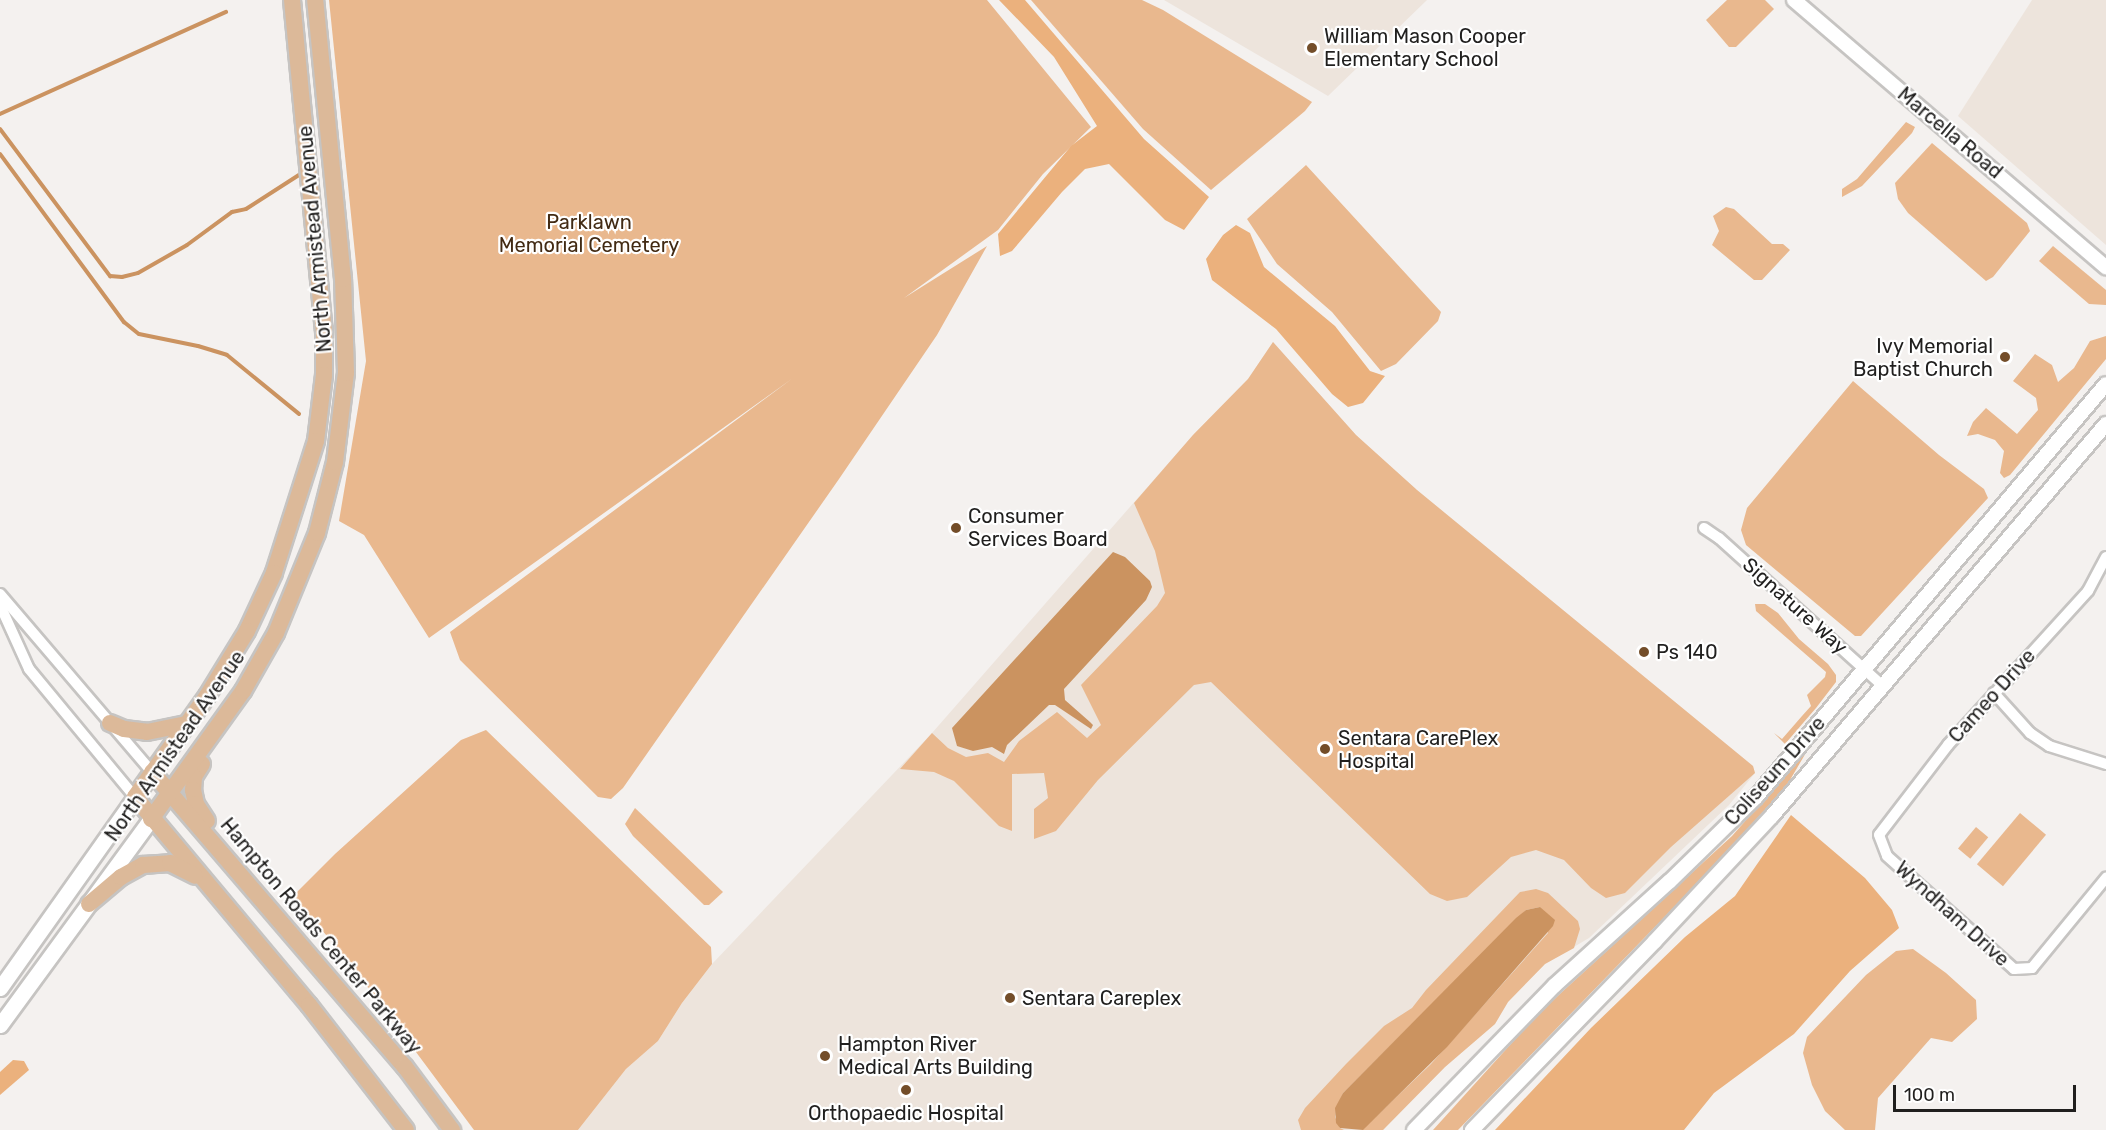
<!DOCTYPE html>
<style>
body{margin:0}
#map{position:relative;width:2106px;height:1130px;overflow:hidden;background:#f4f1ef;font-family:Rubik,sans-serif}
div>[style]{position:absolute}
.built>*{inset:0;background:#ede4dc}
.green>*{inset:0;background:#e9b88e;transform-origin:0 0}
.forest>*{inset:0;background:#ebb17d}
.water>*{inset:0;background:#cb9360}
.stream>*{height:4px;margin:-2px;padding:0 2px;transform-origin:2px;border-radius:2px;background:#cb9360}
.roads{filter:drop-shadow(2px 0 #c6c4c2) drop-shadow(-2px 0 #c6c4c2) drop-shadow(0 2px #c6c4c2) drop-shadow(0 -2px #c6c4c2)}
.minor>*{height:10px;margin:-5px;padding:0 5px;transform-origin:5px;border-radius:5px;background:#fff}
.tertiary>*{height:14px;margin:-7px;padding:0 7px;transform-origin:7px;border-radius:7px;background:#fff}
.secondary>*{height:15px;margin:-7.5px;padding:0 7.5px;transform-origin:7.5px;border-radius:7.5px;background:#fff}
.primary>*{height:16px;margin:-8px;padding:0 8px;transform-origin:8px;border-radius:8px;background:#dcb999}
.dots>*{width:16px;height:16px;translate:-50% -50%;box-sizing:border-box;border:3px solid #fff;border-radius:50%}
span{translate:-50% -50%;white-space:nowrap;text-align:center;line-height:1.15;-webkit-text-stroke:4.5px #fff;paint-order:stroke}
.poi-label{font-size:20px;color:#201f1e}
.left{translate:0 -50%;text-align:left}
.right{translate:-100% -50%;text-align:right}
.street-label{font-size:20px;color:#201f1e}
.park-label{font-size:20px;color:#422a13}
.scale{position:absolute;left:1893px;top:1085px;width:183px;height:27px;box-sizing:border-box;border:3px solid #201f1e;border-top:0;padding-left:8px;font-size:18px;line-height:21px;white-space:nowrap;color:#201f1e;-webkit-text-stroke:4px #fff;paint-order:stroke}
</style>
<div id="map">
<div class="built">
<i style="clip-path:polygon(1164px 0,1427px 0,1328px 96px)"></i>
<i style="clip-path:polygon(2032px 0,2106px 0,2106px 245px,1958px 116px)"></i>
<i style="clip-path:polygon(1273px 342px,1356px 435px,1417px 490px,1753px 766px,1755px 773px,1729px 805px,1589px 938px,1545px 964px,1508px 1002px,1495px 1024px,1445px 1067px,1383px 1130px,578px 1130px,626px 1069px,658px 1041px,682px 1003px,712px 964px,932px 733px,1193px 435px,1248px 379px)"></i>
</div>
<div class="green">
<i style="clip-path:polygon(329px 0,987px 0,1091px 127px,1043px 174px,998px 230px,904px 298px,987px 246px,937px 335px,839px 479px,623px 788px,611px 799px,598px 797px,460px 660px,450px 632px,793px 378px,429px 638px,364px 535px,339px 521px,366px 361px)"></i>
<i style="clip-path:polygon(1031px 0,1142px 0,1163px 10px,1312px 102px,1305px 111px,1211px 190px,1143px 129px)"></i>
<i style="clip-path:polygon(1727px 0,1765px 0,1774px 9px,1736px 47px,1729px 47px,1706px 20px)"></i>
<i style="clip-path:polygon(1906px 122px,1915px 127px,1912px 133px,1862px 186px,1842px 197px,1842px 189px,1857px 179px)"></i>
<i style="clip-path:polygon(1932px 143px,2027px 223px,2030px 231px,1993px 277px,1986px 281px,1908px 213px,1898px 199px,1895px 183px)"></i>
<i style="clip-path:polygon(1306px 165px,1441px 312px,1438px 321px,1396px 364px,1381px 371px,1332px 312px,1277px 264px,1247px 219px)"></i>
<i style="clip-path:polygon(1726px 207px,1734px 209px,1772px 244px,1783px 244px,1790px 250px,1762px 280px,1754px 280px,1712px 245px,1719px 231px,1713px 216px)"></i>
<i style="clip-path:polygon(2053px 246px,2106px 290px,2106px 305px,2089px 304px,2039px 261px)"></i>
<i style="clip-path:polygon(2106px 336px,2106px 359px,2010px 475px,2004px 478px,2000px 473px,2004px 451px,1995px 440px,1978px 434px,1967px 436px,1973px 422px,1986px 408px,2017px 434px,2038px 410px,2036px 398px,2013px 381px,2035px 354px,2052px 365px,2058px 382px,2074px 368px,2090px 341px)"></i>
<i style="clip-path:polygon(1273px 342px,1356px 435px,1417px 490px,1753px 766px,1755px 773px,1671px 847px,1625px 893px,1606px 898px,1591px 888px,1564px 860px,1536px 850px,1511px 857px,1467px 897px,1447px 901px,1430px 894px,1211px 682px,1194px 685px,1098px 780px,1056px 831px,1034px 839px,1034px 809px,1048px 798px,1044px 773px,1012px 774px,1012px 831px,999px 826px,954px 781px,934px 772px,900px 769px,932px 733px,948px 748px,966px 757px,988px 753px,1004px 762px,1019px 741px,1057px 712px,1087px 738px,1101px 725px,1081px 685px,1157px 606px,1165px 593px,1155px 551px,1134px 503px,1193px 435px,1248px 379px)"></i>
<i style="clip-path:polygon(1853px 381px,1939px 455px,1984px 489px,1988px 498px,1861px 636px,1855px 636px,1746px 545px,1741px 530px,1747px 508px)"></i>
<i style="clip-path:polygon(1755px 604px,1765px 604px,1778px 613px,1799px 639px,1828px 664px,1836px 675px,1836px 682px,1816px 708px,1785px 744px,1774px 733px,1782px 739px,1802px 716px,1811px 706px,1807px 695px,1825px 677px,1826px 672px,1756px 611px)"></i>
<i style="clip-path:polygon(486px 730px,711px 947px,712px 964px,682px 1003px,658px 1041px,626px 1069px,578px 1130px,474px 1130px,349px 962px,293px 896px,335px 854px,461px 740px)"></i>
<i style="clip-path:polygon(1807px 751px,1790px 780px,1753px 826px,1458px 1130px,1433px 1130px,1538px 1014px,1732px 836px)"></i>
<i style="clip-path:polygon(635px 808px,723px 892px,709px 905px,704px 905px,633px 836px,625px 824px)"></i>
<i style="left:2020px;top:813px;width:34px;height:67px;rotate:40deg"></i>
<i style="left:1976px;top:827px;width:16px;height:28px;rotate:40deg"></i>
<i style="clip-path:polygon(1536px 889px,1548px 893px,1578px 921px,1580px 929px,1574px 948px,1545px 964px,1508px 1002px,1495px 1024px,1445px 1067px,1383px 1130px,1362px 1130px,1431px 1064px,1548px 933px,1540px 907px,1526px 910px,1343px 1093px,1336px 1108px,1335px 1117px,1340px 1128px,1344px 1130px,1301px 1130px,1298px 1120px,1305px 1108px,1346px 1064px,1384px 1026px,1412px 1008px,1426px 990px,1520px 892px)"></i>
<i style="clip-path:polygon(1913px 949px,1946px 973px,1976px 1000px,1977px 1019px,1952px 1042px,1931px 1038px,1878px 1098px,1875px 1130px,1845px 1130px,1825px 1111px,1812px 1085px,1803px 1053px,1807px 1037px,1866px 975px,1896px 951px)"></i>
</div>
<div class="forest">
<i style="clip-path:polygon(999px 0,1025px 0,1144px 139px,1209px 197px,1184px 230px,1165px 220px,1109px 164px,1085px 169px,1062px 192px,1012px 251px,1000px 256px,998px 234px,1071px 146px,1097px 126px,1054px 57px)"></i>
<i style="clip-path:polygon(1236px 225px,1250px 233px,1264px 267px,1335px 326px,1370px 371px,1385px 376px,1363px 403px,1348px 407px,1332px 394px,1276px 329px,1212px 280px,1206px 259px,1223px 235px)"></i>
<i style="clip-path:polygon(1791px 815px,1865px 878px,1892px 910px,1899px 928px,1850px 971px,1794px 1034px,1714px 1093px,1684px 1130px,1495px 1130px,1591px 1028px,1685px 937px,1735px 896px)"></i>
<i style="clip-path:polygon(13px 1060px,24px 1061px,29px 1070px,0 1095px,0 1072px)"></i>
</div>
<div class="water">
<i style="clip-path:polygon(1113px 552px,1125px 557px,1150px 581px,1152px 587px,1146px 600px,1064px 689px,1065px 700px,1090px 722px,1093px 725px,1091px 729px,1055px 705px,1049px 705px,1007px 745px,1004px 754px,992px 747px,973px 751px,957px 746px,952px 728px)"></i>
<i style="clip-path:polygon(1540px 907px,1555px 920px,1553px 926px,1447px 1047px,1363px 1130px,1340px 1128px,1336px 1123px,1335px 1108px,1343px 1093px,1516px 918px,1526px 910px)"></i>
</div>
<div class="stream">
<i style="left:0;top:114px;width:248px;rotate:-24.3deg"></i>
<i style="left:0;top:129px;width:184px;rotate:53.2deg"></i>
<i style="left:110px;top:276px;width:12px;rotate:5deg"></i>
<i style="left:122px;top:277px;width:16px;rotate:-14deg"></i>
<i style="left:138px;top:273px;width:56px;rotate:-29.7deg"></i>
<i style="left:187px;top:245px;width:56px;rotate:-36.3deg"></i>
<i style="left:232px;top:212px;width:14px;rotate:-12deg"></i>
<i style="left:246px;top:209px;width:67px;rotate:-32.7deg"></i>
<i style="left:0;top:154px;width:209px;rotate:53.6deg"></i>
<i style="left:124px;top:322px;width:19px;rotate:39deg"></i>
<i style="left:139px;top:334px;width:60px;rotate:11.5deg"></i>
<i style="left:198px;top:346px;width:30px;rotate:17deg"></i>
<i style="left:227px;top:355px;width:93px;rotate:39.3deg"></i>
</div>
<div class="roads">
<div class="minor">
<i style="left:1704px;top:528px;width:18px;rotate:34deg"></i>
<i style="left:1719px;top:538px;width:221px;rotate:42.1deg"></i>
<i style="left:2106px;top:557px;width:38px;rotate:118deg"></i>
<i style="left:2088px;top:591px;width:208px;rotate:132.3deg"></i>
<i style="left:1948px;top:745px;width:113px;rotate:127.5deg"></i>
<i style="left:1879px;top:835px;width:22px;rotate:69deg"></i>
<i style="left:1887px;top:856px;width:170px;rotate:41.7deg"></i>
<i style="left:2014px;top:969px;width:18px;rotate:-3deg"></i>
<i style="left:2032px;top:968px;width:117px;rotate:-50.6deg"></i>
<i style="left:0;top:594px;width:234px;rotate:49.5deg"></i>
<i style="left:0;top:605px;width:70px;rotate:65.6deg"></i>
<i style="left:29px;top:669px;width:166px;rotate:50.4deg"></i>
<i style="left:1994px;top:693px;width:54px;rotate:48deg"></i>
<i style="left:2030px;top:733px;width:23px;rotate:34deg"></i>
<i style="left:2049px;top:746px;width:60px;rotate:17.5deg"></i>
</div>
<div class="tertiary">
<i style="left:1794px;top:0;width:411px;rotate:40.6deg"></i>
<i style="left:1414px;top:1130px;width:201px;rotate:-45.8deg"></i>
<i style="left:1554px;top:986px;width:156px;rotate:-42.2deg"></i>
<i style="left:1670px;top:881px;width:120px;rotate:-44.3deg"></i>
<i style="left:1756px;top:797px;width:541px;rotate:-49.72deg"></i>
<i style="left:1472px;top:1130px;width:263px;rotate:-45.9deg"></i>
<i style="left:1655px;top:941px;width:171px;rotate:-46.9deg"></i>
<i style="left:1772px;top:816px;width:515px;rotate:-49.57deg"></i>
</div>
<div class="secondary">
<i style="left:0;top:988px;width:234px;rotate:-54.7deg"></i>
<i style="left:0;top:1025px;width:255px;rotate:-53.8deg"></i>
</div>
<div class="primary">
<i style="left:292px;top:0;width:332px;rotate:84.5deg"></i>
<i style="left:324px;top:330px;width:45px;rotate:90deg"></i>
<i style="left:324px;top:375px;width:66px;rotate:96.9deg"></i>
<i style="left:316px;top:441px;width:139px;rotate:107.7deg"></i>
<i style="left:274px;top:573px;width:64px;rotate:115deg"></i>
<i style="left:247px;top:631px;width:76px;rotate:121.6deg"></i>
<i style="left:207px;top:696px;width:124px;rotate:125.5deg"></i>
<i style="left:135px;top:797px;width:271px;rotate:50.1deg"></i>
<i style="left:309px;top:1005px;width:158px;rotate:52.2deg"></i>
<i style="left:110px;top:723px;width:15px;rotate:23deg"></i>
<i style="left:124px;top:729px;width:23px;rotate:7deg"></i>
<i style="left:147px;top:732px;width:41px;rotate:-11.3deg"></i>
<i style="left:202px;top:764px;width:15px;rotate:122deg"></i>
<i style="left:194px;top:777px;width:13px;rotate:94deg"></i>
<i style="left:193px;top:790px;width:14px;rotate:78deg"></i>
<i style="left:196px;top:804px;width:20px;rotate:57deg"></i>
<i style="left:152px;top:772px;width:389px;rotate:49.4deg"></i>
<i style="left:405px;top:1067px;width:79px;rotate:53.3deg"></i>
<i style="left:151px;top:819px;width:158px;rotate:-54.3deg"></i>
<i style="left:243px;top:691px;width:67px;rotate:-60.4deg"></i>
<i style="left:276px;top:633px;width:108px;rotate:-67.7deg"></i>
<i style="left:317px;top:533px;width:73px;rotate:-75.8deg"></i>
<i style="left:335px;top:462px;width:90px;rotate:-83deg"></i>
<i style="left:346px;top:373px;width:94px;rotate:-91.8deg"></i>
<i style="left:343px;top:279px;width:280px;rotate:-95.7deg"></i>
<i style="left:89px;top:904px;width:42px;rotate:-40.2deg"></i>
<i style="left:121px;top:877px;width:25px;rotate:-29deg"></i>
<i style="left:143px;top:865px;width:27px;rotate:-4deg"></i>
<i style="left:170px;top:863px;width:28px;rotate:27deg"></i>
</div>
</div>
<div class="dots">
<i style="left:1312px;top:48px;background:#734d29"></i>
<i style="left:2005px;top:357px;background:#734d29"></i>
<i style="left:956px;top:528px;background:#734d29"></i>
<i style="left:1644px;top:652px;background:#734d29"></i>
<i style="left:1325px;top:749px;background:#734d29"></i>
<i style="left:1010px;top:998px;background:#734d29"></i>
<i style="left:825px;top:1056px;background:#734d29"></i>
<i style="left:906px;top:1090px;background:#734d29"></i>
</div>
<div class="poi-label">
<span class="left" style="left:1324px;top:48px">William Mason Cooper<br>Elementary School</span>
<span class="right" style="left:1993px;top:358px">Ivy Memorial<br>Baptist Church</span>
<span class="left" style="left:968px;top:528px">Consumer<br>Services Board</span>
<span class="left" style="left:1656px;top:652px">Ps 140</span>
<span class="left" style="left:1338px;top:750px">Sentara CarePlex<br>Hospital</span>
<span class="left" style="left:1022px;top:998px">Sentara Careplex</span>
<span class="left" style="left:838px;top:1056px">Hampton River<br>Medical Arts Building</span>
<span style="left:906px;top:1113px">Orthopaedic Hospital</span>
</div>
<div class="street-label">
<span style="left:1950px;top:133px;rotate:40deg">Marcella Road</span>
<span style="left:315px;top:239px;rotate:-95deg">North Armistead Avenue</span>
<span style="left:1795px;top:606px;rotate:42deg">Signature Way</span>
<span style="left:1992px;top:696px;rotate:-48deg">Cameo Drive</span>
<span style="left:175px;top:746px;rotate:-55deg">North Armistead Avenue</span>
<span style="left:1775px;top:771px;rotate:-48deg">Coliseum Drive</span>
<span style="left:1952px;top:914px;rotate:42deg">Wyndham Drive</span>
<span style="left:321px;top:936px;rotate:50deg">Hampton Roads Center Parkway</span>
</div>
<div class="park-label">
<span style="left:589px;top:234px">Parklawn<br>Memorial Cemetery</span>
</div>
<div class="scale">100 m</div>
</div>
